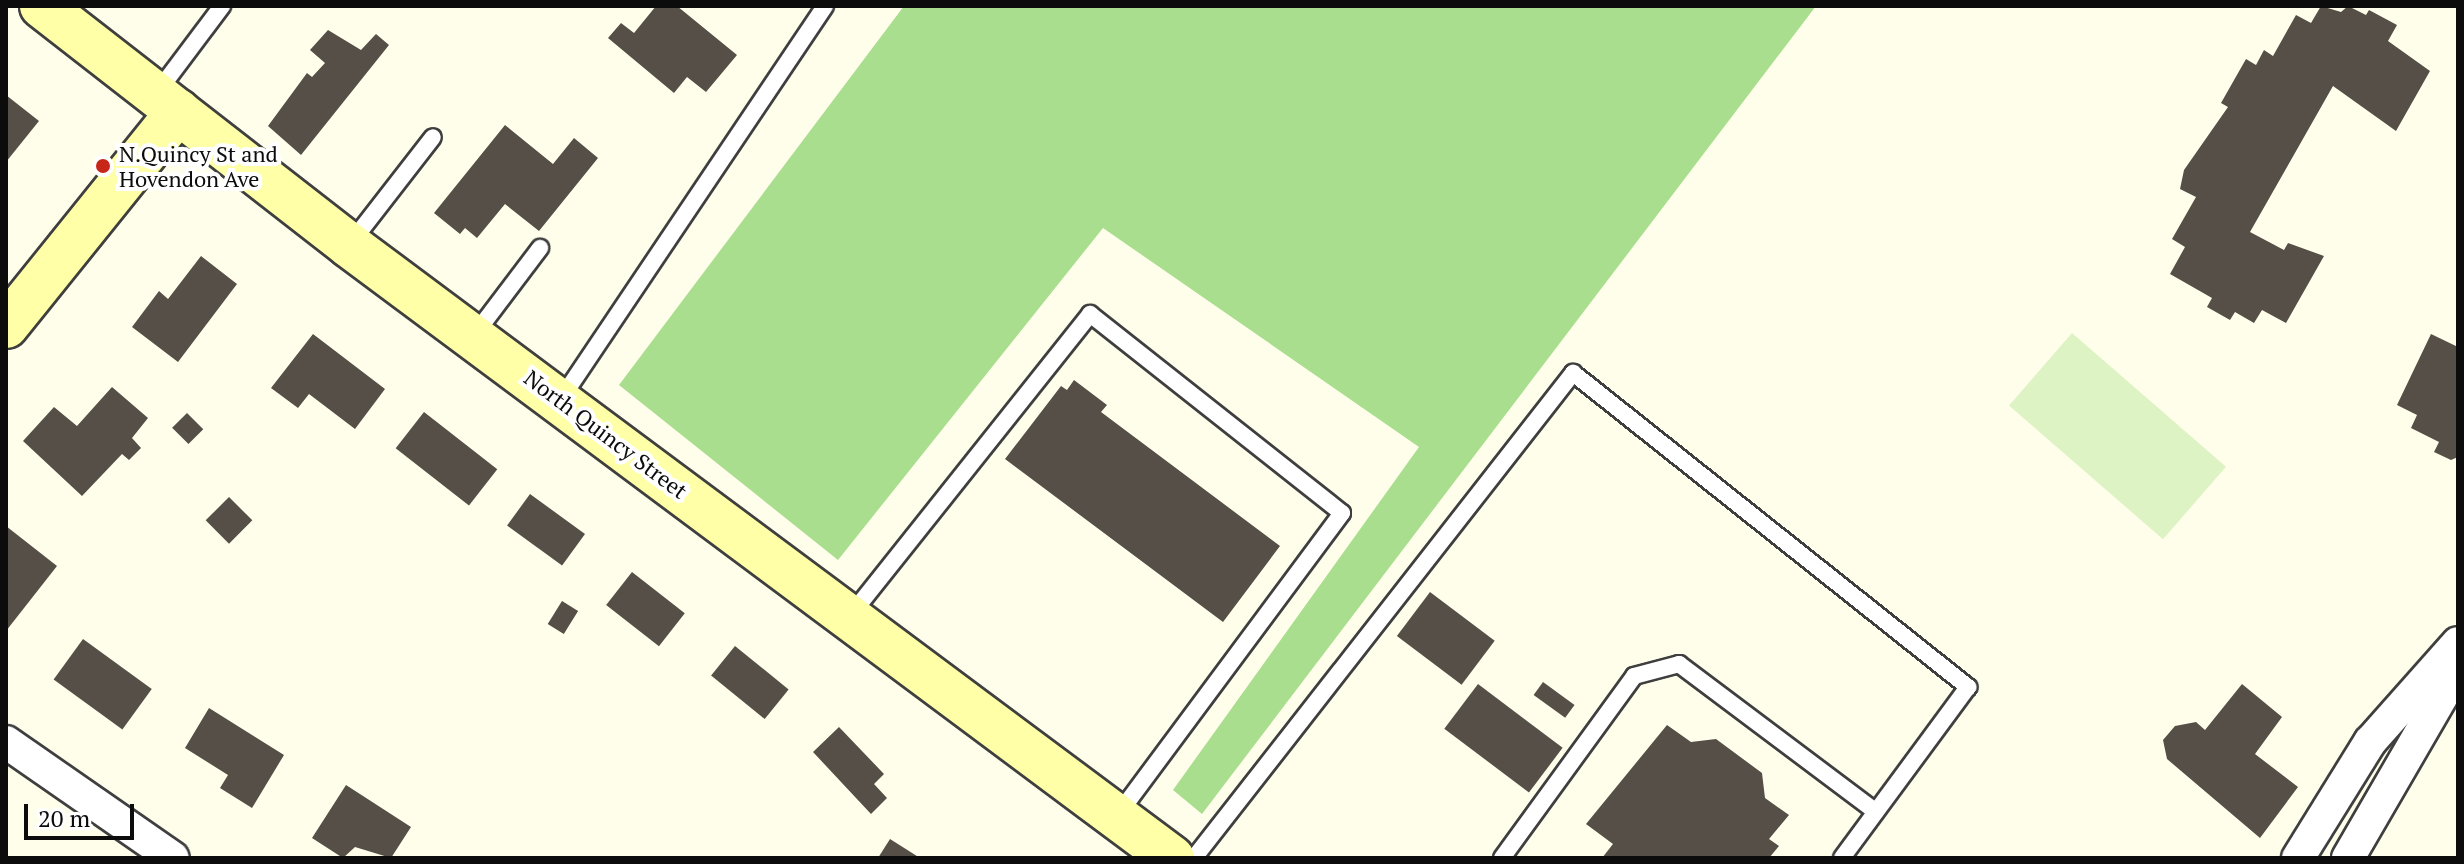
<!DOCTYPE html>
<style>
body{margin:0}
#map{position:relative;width:2464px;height:864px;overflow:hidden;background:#fffeeb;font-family:"PT Serif",serif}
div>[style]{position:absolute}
.forest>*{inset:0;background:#a9de8f}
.pitch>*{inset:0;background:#ddf3c4;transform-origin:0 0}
.building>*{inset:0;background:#554f47;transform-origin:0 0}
.roads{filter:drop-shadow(2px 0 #3f3f3f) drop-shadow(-2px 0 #3f3f3f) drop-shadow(0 2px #3f3f3f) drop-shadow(0 -2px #3f3f3f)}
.lane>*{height:16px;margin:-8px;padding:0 8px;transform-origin:8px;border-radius:8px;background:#fff}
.street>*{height:32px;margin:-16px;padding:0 16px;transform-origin:16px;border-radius:16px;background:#fff}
.secondary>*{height:44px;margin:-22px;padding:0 22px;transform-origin:22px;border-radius:22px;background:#feffa6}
.dots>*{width:22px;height:22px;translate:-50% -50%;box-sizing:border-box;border:4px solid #fff;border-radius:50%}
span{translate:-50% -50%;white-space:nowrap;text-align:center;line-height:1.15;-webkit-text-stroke:8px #fff;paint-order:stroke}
.poi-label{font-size:22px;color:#0c0c0c}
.left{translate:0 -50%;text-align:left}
.street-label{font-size:22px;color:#0c0c0c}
.frame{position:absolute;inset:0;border:8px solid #0c0c0c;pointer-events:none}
.scale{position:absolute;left:24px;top:804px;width:110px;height:36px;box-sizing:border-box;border:4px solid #0c0c0c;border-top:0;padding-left:10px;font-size:24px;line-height:28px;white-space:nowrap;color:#0c0c0c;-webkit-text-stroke:6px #fff;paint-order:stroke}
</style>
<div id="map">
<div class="forest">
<i style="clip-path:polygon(904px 6px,1816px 6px,1202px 814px,1173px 790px,1419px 447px,1103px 228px,838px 560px,619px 385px)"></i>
</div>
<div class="pitch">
<i style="left:2072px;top:333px;width:204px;height:96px;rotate:41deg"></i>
</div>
<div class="building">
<i style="clip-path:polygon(656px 6px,677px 6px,737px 55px,706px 92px,687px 77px,674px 93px,608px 38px,621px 23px,634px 33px)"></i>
<i style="clip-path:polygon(2321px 6px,2341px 12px,2348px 6px,2366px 15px,2369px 10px,2397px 25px,2388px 41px,2430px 71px,2396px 131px,2333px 86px,2250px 232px,2284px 250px,2288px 243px,2324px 256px,2286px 323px,2262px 310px,2254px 323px,2235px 312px,2230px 320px,2207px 307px,2212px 298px,2170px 274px,2185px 247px,2172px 239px,2196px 197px,2180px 189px,2184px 170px,2228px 107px,2221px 103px,2246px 59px,2256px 65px,2264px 50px,2273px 56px,2296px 15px,2311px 23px)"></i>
<i style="clip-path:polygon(328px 30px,361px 50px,376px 34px,389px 45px,301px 155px,268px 126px,307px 73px,312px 77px,325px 63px,310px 50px)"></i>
<i style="clip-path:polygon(6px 95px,39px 121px,6px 162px)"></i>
<i style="clip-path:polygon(505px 125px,553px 164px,574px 138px,598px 158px,539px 231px,505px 204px,477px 238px,465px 228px,460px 234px,434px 213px)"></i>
<i style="clip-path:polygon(201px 256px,237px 284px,178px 362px,132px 327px,159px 291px,168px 299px)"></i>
<i style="clip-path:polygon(313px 334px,385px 389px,355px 429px,309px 394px,298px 408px,271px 388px)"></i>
<i style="clip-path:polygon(2431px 334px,2458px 347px,2458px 457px,2451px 460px,2434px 452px,2439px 442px,2411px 428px,2417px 415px,2397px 405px)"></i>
<i style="clip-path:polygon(1074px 380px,1107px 405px,1101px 412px,1280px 546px,1223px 622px,1005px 459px,1061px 386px,1067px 390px)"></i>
<i style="clip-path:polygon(112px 387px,148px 418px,132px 438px,141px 448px,129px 460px,122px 454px,82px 496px,23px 441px,54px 407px,77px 426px)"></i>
<i style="left:424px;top:412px;width:93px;height:46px;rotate:38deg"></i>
<i style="left:187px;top:413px;width:23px;height:21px;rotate:45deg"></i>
<i style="left:530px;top:494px;width:68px;height:39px;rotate:36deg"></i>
<i style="left:229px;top:497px;width:33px;height:33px;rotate:45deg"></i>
<i style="clip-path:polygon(6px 526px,57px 566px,6px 631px)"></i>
<i style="left:632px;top:572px;width:67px;height:42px;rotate:38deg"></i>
<i style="left:1430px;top:592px;width:81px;height:55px;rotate:37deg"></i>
<i style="left:562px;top:601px;width:19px;height:27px;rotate:32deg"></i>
<i style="left:83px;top:639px;width:85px;height:50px;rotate:36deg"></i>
<i style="left:735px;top:646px;width:69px;height:38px;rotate:39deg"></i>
<i style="left:1543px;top:682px;width:39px;height:16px;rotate:36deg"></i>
<i style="left:1478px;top:684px;width:106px;height:56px;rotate:37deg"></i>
<i style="clip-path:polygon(2242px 684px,2282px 717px,2255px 754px,2298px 787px,2260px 838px,2167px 759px,2163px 740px,2175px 726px,2196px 722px,2205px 730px)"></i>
<i style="clip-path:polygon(209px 708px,284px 755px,252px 808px,220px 788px,228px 775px,185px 748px)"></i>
<i style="clip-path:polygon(1667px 725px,1691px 742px,1716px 739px,1762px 773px,1765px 798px,1789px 815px,1769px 839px,1779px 846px,1769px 858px,1602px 858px,1613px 844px,1586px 824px)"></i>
<i style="clip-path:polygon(839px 727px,884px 774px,874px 784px,887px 798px,871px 814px,813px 752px)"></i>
<i style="clip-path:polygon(346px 785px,411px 827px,391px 858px,355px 847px,343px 858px,312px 838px)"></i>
<i style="clip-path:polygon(890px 839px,920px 858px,878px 858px)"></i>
</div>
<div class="roads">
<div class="lane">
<i style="left:156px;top:94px;width:110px;rotate:-53.1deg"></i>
<i style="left:350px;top:244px;width:135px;rotate:-52.2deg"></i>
<i style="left:475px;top:334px;width:108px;rotate:-52.9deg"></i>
<i style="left:561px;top:399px;width:473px;rotate:-56.1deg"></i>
<i style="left:850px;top:616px;width:386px;rotate:-51.5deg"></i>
<i style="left:1090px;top:314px;width:321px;rotate:38.3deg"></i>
<i style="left:1342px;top:513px;width:376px;rotate:126.6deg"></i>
<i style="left:1194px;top:858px;width:616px;rotate:-51.99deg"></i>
<i style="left:1573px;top:373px;width:505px;rotate:38.48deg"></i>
<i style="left:1968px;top:687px;width:212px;rotate:126.4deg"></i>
<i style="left:1502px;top:858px;width:225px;rotate:-54deg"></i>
<i style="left:1634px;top:676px;width:47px;rotate:-14.9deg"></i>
<i style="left:1679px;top:664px;width:246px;rotate:36.9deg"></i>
</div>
<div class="street">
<i style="left:6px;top:742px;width:203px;rotate:34.8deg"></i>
<i style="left:2298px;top:858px;width:137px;rotate:-58.2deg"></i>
<i style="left:2370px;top:742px;width:132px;rotate:-48.4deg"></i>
<i style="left:2348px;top:858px;width:220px;rotate:-59.9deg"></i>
</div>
<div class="secondary">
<i style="left:42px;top:6px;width:389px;rotate:37.9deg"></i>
<i style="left:349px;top:245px;width:1026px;rotate:36.68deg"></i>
<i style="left:6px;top:326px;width:275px;rotate:-51.2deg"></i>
</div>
</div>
<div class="dots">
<i style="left:103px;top:166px;background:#c72719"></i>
</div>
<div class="poi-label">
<span class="left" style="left:119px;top:166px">N.Quincy St and<br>Hovendon Ave</span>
</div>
<div class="street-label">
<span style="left:606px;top:434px;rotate:37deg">North Quincy Street</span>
</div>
<div class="frame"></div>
<div class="scale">20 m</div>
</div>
